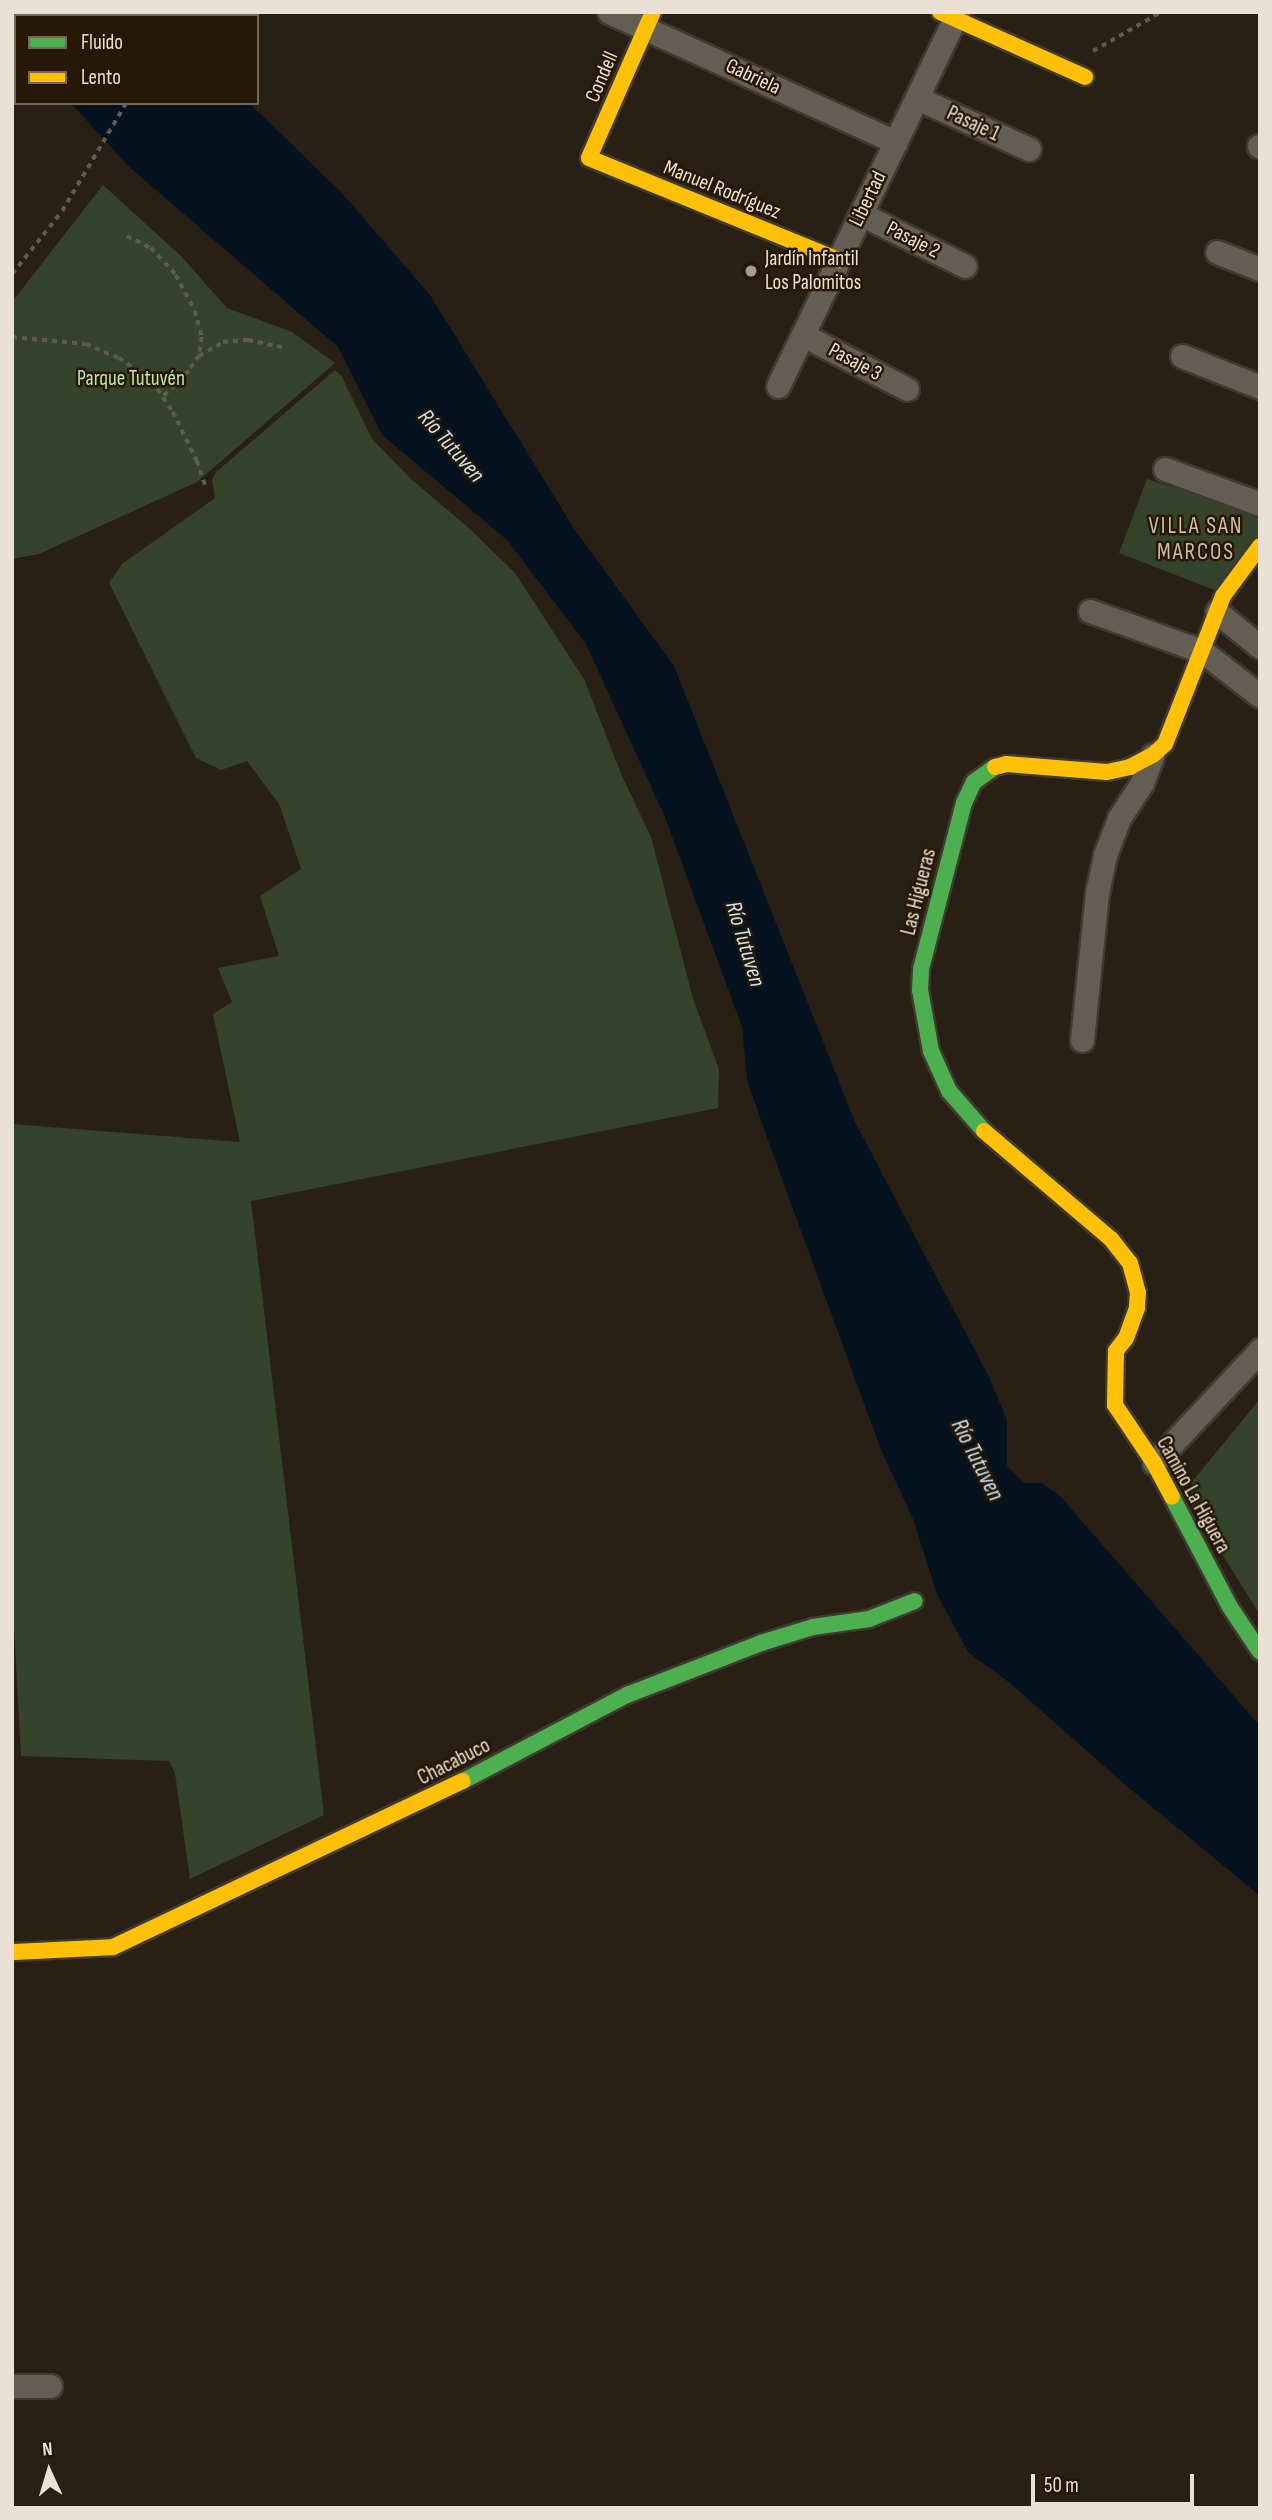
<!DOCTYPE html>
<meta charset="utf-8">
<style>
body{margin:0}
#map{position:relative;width:1272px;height:2520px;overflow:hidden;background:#282014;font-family:"Sofia Sans Condensed",sans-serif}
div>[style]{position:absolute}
.green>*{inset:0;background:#35432a}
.water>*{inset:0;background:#04121f}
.stream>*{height:6px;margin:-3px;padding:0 3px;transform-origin:3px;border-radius:3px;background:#04121f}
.path>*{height:3.5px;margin-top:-1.75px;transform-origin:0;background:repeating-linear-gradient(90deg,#605b52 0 5px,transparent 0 10px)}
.roads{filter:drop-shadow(2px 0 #403a31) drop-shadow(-2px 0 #403a31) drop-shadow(0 2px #403a31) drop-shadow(0 -2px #403a31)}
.street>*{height:23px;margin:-11.5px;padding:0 11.5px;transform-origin:11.5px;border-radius:11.5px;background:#645e55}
.fast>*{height:16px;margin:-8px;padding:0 8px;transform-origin:8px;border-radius:8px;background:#4caf50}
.slow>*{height:16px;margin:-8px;padding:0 8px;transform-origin:8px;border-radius:8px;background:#ffc107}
.dots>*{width:19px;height:19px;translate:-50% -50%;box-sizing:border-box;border:4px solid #261804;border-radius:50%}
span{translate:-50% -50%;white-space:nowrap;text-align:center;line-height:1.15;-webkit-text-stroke:5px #261804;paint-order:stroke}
.street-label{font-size:21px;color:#eae0d3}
.poi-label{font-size:21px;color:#eae0d3}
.left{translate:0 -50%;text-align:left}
.park-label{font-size:21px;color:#bbe8a7}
.water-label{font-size:23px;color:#cae3f8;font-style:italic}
.neighbourhood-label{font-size:23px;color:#d0bda4;letter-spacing:2px}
.frame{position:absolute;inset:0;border:14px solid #eae0d3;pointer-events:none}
.legend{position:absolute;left:14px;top:14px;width:245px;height:91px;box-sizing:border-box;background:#261804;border:2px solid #746857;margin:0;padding:9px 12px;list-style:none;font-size:21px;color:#eae0d3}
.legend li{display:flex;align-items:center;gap:14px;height:35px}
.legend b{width:35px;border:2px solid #746857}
.north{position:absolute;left:14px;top:2436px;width:70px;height:70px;-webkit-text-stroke:5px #261804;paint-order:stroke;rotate:356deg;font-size:19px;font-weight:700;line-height:28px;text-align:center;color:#eae0d3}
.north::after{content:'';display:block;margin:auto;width:24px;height:32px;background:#eae0d3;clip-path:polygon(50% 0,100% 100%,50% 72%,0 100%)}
.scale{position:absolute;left:1031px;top:2474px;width:163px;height:32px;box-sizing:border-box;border:4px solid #eae0d3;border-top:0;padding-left:9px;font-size:21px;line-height:24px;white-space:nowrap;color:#eae0d3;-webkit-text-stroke:5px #261804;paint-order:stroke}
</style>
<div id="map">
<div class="green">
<i style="clip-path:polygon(103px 185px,181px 256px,227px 308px,292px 332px,335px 363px,197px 482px,39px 554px,12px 559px,12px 302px)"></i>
<i style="clip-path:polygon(335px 370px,341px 375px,372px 439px,411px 479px,471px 530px,515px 573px,584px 679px,622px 776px,651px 837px,694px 1002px,719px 1069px,718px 1108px,251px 1201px,324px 1815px,190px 1879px,175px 1773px,169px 1761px,21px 1756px,12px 1589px,12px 1124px,240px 1142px,213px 1014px,232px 1002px,218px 968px,279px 956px,260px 896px,301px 869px,279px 804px,247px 761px,221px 770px,196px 758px,109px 583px,122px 564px,215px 498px,212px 480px,216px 472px)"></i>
<i style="clip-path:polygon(1147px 479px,1260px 515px,1260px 534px,1217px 591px,1119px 553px)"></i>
<i style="clip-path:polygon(1260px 1399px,1260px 1615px,1191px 1504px,1191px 1483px)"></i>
</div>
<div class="water">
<i style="clip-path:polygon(12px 12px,134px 12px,137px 16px,16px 16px,16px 44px,12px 40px)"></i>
<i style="clip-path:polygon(71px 103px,249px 103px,342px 193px,430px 295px,575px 530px,674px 666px,855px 1122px,989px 1377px,1007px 1420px,1007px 1466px,1024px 1483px,1042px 1483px,1060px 1496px,1260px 1726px,1260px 1896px,1122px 1782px,1010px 1683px,968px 1652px,937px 1594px,913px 1519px,881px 1450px,770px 1146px,747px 1080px,742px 1027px,665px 817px,586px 644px,507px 540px,382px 435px,338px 347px,127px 165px)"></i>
</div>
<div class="stream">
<i style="left:12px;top:62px;width:8px;rotate:-60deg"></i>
</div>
<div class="path">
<i style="left:1093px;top:51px;width:78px;rotate:-29.8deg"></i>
<i style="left:127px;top:236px;width:27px;rotate:27deg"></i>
<i style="left:151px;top:248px;width:37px;rotate:47deg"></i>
<i style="left:176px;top:275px;width:41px;rotate:62.2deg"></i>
<i style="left:195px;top:311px;width:27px;rotate:75deg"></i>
<i style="left:202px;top:337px;width:19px;rotate:99deg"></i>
<i style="left:199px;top:356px;width:18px;rotate:124deg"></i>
<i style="left:189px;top:371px;width:37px;rotate:135deg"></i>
<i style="left:12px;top:274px;width:80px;rotate:-51.6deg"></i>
<i style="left:62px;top:211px;width:126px;rotate:-59.3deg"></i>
<i style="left:12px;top:337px;width:74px;rotate:5.4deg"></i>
<i style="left:86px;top:344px;width:36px;rotate:23deg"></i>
<i style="left:119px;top:358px;width:40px;rotate:34.9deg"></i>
<i style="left:152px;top:381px;width:37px;rotate:56deg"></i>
<i style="left:173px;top:412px;width:55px;rotate:63.9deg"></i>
<i style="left:197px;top:461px;width:28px;rotate:71deg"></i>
<i style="left:199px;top:356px;width:28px;rotate:-30deg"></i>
<i style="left:223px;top:342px;width:25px;rotate:-5deg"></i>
<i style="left:248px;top:340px;width:35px;rotate:12deg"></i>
</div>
<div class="roads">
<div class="street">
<i style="left:609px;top:12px;width:315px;rotate:24.4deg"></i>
<i style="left:178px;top:16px;width:4px;rotate:-63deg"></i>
<i style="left:917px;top:98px;width:123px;rotate:24.5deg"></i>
<i style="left:1259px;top:146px;width:1px"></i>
<i style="left:861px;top:214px;width:116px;rotate:26.6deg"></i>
<i style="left:1217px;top:252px;width:46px;rotate:21.6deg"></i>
<i style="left:803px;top:335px;width:117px;rotate:27.4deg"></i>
<i style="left:1182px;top:356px;width:84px;rotate:21.7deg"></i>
<i style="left:778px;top:386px;width:415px;rotate:-64.3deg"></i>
<i style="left:1165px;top:469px;width:101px;rotate:20.2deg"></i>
<i style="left:1090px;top:611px;width:119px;rotate:19.7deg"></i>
<i style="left:1202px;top:651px;width:73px;rotate:37.8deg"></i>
<i style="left:1217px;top:612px;width:55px;rotate:39.1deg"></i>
<i style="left:1082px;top:1040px;width:148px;rotate:-84.2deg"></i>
<i style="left:1097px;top:893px;width:39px;rotate:-78deg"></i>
<i style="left:1105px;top:855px;width:40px;rotate:-69deg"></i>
<i style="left:1119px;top:818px;width:42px;rotate:-56.7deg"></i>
<i style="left:1142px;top:783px;width:30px;rotate:-69deg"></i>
<i style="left:1154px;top:1463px;width:155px;rotate:-46.8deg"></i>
<i style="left:12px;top:2386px;width:38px"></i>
</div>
<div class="fast">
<i style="left:984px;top:1131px;width:53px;rotate:-131.2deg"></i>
<i style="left:949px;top:1091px;width:44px;rotate:-114.2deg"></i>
<i style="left:931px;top:1051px;width:62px;rotate:-100.2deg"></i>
<i style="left:920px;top:990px;width:21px;rotate:-87deg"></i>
<i style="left:921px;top:969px;width:171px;rotate:-75.5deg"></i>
<i style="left:964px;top:803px;width:23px;rotate:-65deg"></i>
<i style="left:974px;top:782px;width:26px;rotate:-36deg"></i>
<i style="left:1172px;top:1497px;width:124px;rotate:62.2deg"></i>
<i style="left:1230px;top:1607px;width:54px;rotate:56.3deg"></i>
<i style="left:463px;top:1781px;width:185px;rotate:-27.7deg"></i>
<i style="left:627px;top:1695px;width:144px;rotate:-21.2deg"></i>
<i style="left:761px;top:1643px;width:54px;rotate:-17.1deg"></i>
<i style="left:813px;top:1627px;width:57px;rotate:-8.1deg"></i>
<i style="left:869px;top:1619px;width:49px;rotate:-21.4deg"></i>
</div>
<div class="slow">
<i style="left:653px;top:12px;width:159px;rotate:113.7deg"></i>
<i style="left:589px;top:158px;width:270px;rotate:22.2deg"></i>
<i style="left:940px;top:12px;width:159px;rotate:24.1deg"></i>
<i style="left:995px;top:767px;width:11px;rotate:-15deg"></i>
<i style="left:1006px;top:764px;width:101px;rotate:4.5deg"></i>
<i style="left:1107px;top:772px;width:24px;rotate:-12deg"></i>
<i style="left:1130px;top:767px;width:26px;rotate:-28deg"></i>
<i style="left:1153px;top:755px;width:16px;rotate:-43deg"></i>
<i style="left:1165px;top:744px;width:159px;rotate:-68.6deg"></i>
<i style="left:1223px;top:596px;width:62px;rotate:-53.5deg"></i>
<i style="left:984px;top:1131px;width:167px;rotate:40.4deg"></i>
<i style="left:1111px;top:1239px;width:31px;rotate:52deg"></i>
<i style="left:1130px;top:1263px;width:30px;rotate:75deg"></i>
<i style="left:1138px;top:1292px;width:16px;rotate:94deg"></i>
<i style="left:1137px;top:1308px;width:32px;rotate:110deg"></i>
<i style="left:1126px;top:1338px;width:16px;rotate:128deg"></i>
<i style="left:1116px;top:1351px;width:54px;rotate:91.1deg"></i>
<i style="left:1115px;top:1405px;width:70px;rotate:56.1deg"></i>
<i style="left:1154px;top:1463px;width:38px;rotate:62deg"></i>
<i style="left:12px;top:1952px;width:101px;rotate:-2.8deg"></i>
<i style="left:113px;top:1947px;width:387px;rotate:-25.4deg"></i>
</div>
</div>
<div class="dots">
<i style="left:751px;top:271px;background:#a69d90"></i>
</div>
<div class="street-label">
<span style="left:602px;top:77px;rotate:-67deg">Condell</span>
<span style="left:753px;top:77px;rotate:25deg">Gabriela</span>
<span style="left:973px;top:124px;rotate:25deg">Pasaje 1</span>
<span style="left:722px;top:190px;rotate:22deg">Manuel Rodríguez</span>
<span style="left:868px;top:199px;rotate:-64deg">Libertad</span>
<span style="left:913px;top:240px;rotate:27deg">Pasaje 2</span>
<span style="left:855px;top:362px;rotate:28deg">Pasaje 3</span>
<span style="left:919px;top:892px;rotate:-76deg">Las Higueras</span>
<span style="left:1193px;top:1495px;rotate:61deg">Camino La Higuera</span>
<span style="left:454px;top:1762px;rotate:-27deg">Chacabuco</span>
</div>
<div class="poi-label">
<span class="left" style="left:765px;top:271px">Jardín Infantil<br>Los Palomitos</span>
</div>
<div class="park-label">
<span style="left:131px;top:379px">Parque Tutuvén</span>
</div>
<div class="water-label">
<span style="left:451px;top:446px;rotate:49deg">Río Tutuven</span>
<span style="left:745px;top:944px;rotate:73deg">Río Tutuven</span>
<span style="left:977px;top:1460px;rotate:63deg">Río Tutuven</span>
</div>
<div class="neighbourhood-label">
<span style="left:1196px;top:539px">VILLA SAN<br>MARCOS</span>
</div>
<div class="frame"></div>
<ul class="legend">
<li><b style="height:9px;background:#4caf50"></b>Fluido</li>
<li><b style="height:9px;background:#ffc107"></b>Lento</li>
</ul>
<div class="north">N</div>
<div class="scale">50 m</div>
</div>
